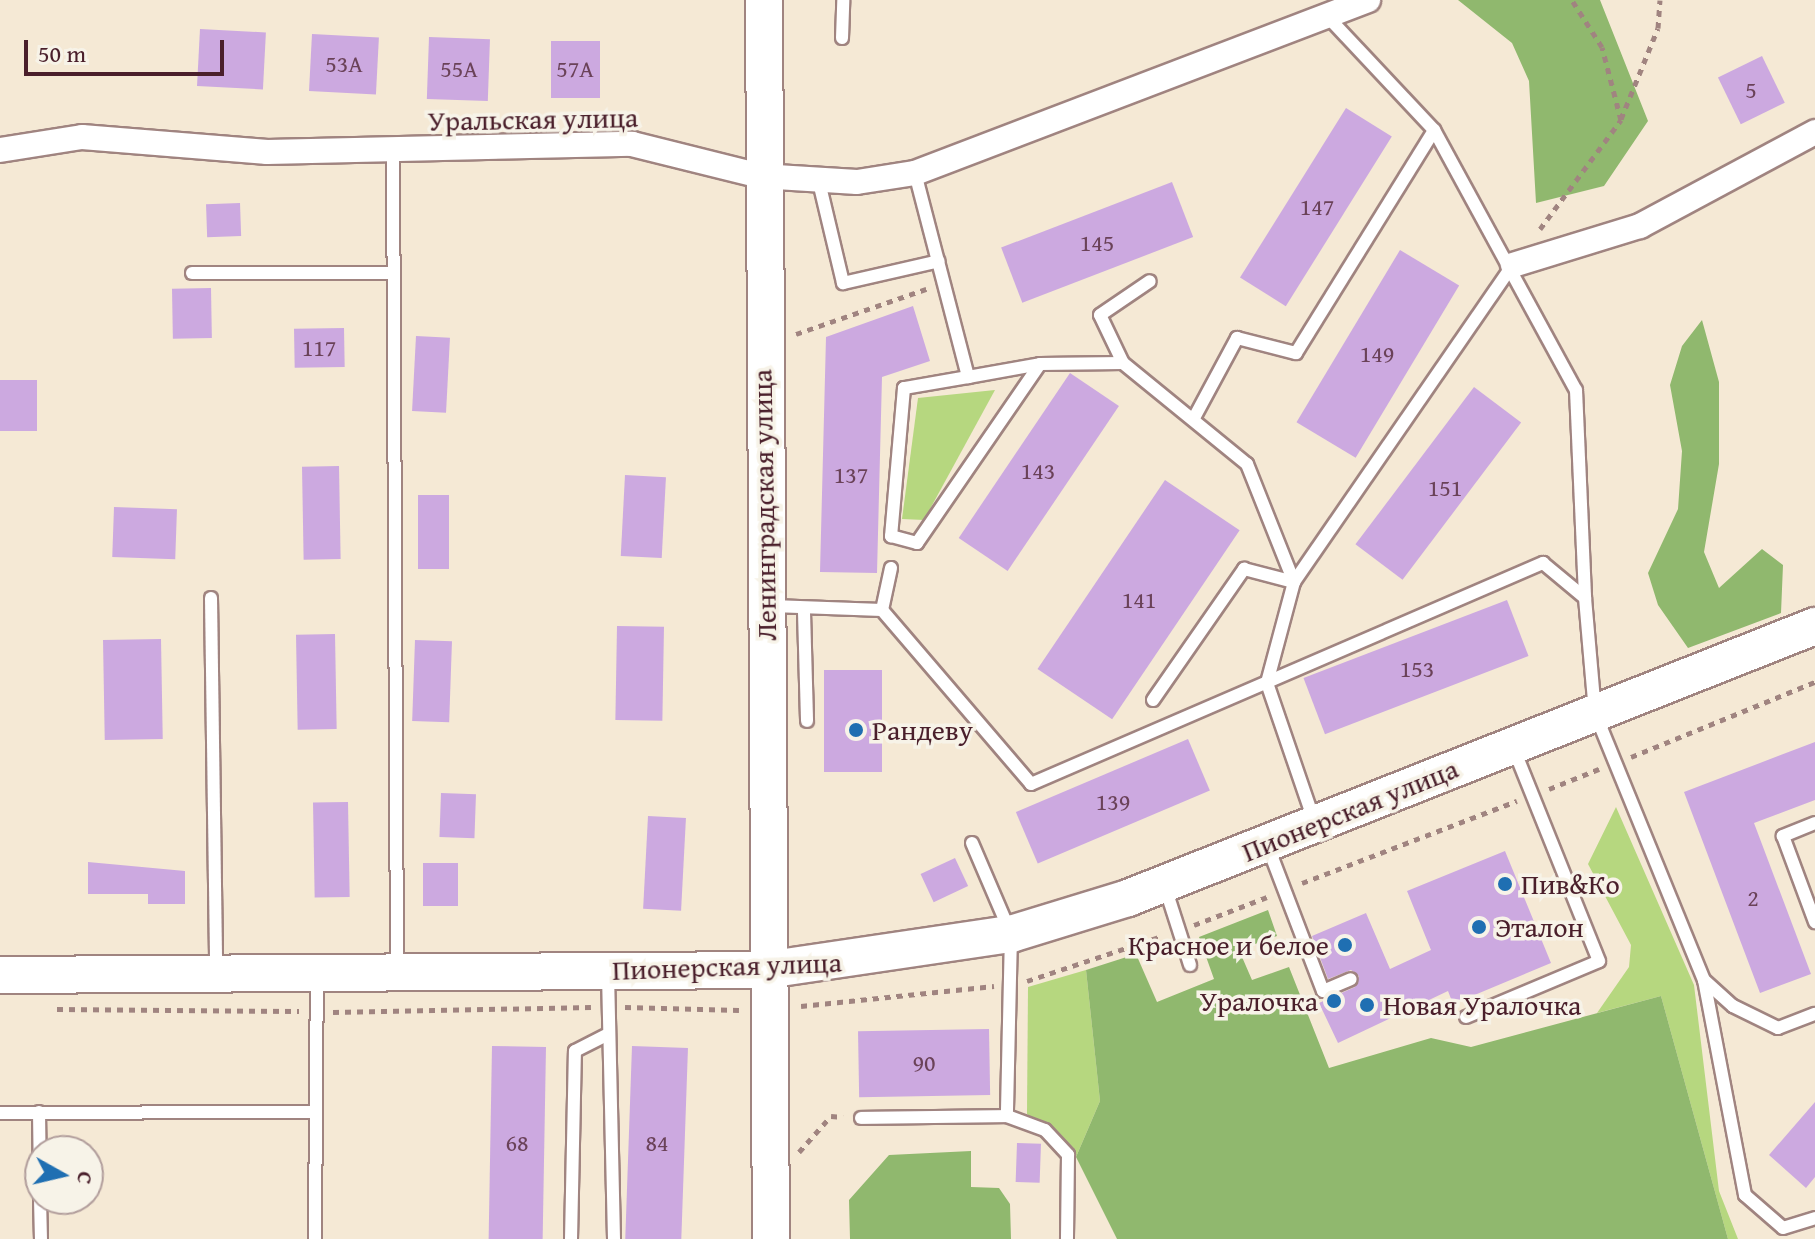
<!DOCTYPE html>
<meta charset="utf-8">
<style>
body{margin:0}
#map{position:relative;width:1815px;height:1239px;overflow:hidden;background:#f5e9d5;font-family:"Gentium Book Plus",serif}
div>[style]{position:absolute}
.green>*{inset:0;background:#b6d77f}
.forest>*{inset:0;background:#90b86e}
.building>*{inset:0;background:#cca9e0;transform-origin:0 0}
.path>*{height:5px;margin-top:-2.5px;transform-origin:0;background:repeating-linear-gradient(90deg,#a08480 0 6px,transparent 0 12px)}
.roads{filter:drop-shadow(2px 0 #a08480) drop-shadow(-2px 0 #a08480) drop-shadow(0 2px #a08480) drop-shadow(0 -2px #a08480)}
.lane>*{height:12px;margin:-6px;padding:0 6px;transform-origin:6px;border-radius:6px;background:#fff}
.street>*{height:24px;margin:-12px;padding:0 12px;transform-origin:12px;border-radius:12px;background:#fff}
.secondary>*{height:36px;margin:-18px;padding:0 18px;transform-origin:18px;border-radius:18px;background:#fff}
.dots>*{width:22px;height:22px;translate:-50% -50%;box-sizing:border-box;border:4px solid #f7f3e8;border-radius:50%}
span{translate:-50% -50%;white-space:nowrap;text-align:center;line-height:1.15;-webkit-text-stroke:7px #f7f3e8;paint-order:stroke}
.number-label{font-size:24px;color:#6a4258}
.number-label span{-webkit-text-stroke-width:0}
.street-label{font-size:28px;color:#4a1f2b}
.poi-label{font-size:28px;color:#4a1f2b}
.left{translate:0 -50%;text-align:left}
.right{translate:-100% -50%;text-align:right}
.north{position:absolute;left:24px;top:1135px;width:80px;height:80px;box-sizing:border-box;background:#f7f3e8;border:2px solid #b29e9c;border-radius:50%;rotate:98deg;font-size:22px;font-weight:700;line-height:32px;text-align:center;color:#4a1f2b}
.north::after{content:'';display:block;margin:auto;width:28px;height:36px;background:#1f6fb2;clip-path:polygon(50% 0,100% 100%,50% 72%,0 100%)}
.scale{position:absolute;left:24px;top:40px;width:200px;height:36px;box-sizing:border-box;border:4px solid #4a1f2b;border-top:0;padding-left:10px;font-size:24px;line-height:28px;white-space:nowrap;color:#4a1f2b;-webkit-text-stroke:6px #f7f3e8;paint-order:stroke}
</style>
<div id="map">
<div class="green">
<i style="clip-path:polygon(995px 390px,924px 520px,902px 519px,918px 398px)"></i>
<i style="clip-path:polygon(1616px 807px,1694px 985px,1719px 1191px,1738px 1239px,1728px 1239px,1661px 996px,1597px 1013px,1629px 967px,1631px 945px,1588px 864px)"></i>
<i style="clip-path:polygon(1086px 970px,1100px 1101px,1076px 1157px,1027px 1114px,1028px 987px)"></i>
</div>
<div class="forest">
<i style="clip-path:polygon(1458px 0,1600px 0,1648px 121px,1604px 186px,1536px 203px,1529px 81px,1512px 43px)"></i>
<i style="clip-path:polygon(1702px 320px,1719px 382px,1719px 464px,1704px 552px,1719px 588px,1762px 549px,1783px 565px,1781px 613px,1688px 648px,1658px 605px,1648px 573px,1678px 509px,1682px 451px,1670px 385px,1682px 346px)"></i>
<i style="clip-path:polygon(1268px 910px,1277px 936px,1239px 950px,1252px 980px,1289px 967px,1329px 1068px,1431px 1038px,1471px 1047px,1661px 996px,1728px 1239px,1117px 1239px,1076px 1157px,1100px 1101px,1086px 970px,1136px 954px,1157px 1002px,1214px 979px,1199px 937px)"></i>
<i style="clip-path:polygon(971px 1151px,971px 1187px,999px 1188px,1010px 1204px,1011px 1239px,850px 1239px,849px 1200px,889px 1155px)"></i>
</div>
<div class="building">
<i style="left:200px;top:29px;width:66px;height:57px;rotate:3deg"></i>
<i style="left:312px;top:34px;width:67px;height:57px;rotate:3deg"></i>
<i style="left:429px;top:37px;width:61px;height:62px;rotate:2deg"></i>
<i style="left:551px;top:41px;width:49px;height:57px"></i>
<i style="left:1762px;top:56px;width:52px;height:49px;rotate:64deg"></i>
<i style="left:1346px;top:108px;width:54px;height:200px;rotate:32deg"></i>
<i style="left:1172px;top:182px;width:59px;height:183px;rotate:69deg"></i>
<i style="left:240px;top:203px;width:33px;height:34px;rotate:88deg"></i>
<i style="left:1400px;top:250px;width:69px;height:201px;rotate:31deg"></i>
<i style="left:211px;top:288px;width:50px;height:39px;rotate:89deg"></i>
<i style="clip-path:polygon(913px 306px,930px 361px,882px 377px,877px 573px,820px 572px,826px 337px)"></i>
<i style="left:344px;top:328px;width:39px;height:50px;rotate:89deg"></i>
<i style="left:416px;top:336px;width:34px;height:75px;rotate:3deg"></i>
<i style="left:1070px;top:373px;width:59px;height:199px;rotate:34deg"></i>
<i style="left:0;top:380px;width:37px;height:51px"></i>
<i style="left:1474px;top:387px;width:59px;height:197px;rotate:37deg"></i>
<i style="left:339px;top:466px;width:93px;height:37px;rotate:89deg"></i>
<i style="left:625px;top:475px;width:41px;height:81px;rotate:3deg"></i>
<i style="left:1165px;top:480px;width:90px;height:228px;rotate:34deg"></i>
<i style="left:418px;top:495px;width:31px;height:74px"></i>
<i style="left:114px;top:507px;width:63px;height:50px;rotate:2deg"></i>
<i style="left:1507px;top:600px;width:60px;height:218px;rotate:69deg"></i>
<i style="left:617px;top:626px;width:47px;height:94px;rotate:1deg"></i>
<i style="left:335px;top:634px;width:95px;height:39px;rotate:89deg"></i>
<i style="left:161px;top:639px;width:100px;height:58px;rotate:89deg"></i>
<i style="left:415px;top:640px;width:37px;height:81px;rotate:2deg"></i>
<i style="left:882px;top:670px;width:102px;height:58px;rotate:90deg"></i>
<i style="left:1188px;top:739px;width:56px;height:187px;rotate:67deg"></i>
<i style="clip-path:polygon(1815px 742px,1815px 800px,1754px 823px,1811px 974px,1760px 993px,1684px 792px)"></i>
<i style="left:441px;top:793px;width:35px;height:44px;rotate:2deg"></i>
<i style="left:348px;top:802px;width:95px;height:35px;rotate:89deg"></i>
<i style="left:648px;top:816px;width:38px;height:93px;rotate:3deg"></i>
<i style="clip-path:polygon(1505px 851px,1551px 963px,1453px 1004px,1448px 991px,1338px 1043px,1319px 1003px,1355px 987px,1359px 976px,1351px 970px,1328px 979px,1312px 936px,1366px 913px,1390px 969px,1431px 950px,1407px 891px)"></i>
<i style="left:955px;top:858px;width:31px;height:38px;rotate:65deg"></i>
<i style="clip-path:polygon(88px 862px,185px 871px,185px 904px,148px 904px,148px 894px,88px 894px)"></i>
<i style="left:423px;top:863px;width:35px;height:43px"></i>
<i style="left:989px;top:1029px;width:66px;height:131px;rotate:89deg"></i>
<i style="left:492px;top:1046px;width:54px;height:193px;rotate:1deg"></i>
<i style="left:632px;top:1046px;width:56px;height:193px;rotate:2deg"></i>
<i style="clip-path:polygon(1815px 1102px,1815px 1177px,1806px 1188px,1769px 1155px)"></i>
<i style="left:1017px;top:1143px;width:24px;height:39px;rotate:2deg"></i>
</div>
<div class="path">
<i style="left:1621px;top:119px;width:98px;rotate:-67.9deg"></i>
<i style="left:1658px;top:28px;width:28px;rotate:-86deg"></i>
<i style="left:1540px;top:229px;width:136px;rotate:-53.4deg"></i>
<i style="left:1621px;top:120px;width:75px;rotate:-104.6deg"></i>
<i style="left:1602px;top:47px;width:56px;rotate:-122.6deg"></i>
<i style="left:796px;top:334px;width:138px;rotate:-19.1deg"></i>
<i style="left:1631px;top:757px;width:199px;rotate:-22.2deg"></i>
<i style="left:1549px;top:789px;width:54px;rotate:-21.8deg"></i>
<i style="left:1302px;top:883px;width:230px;rotate:-20.9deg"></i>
<i style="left:1194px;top:925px;width:78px;rotate:-21deg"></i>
<i style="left:1027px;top:981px;width:142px;rotate:-18.4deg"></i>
<i style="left:801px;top:1006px;width:194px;rotate:-5.9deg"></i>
<i style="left:625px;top:1007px;width:114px;rotate:1.5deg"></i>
<i style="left:57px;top:1009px;width:242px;rotate:0.5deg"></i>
<i style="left:333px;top:1012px;width:258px;rotate:-1.1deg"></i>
<i style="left:799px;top:1152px;width:48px;rotate:-48.4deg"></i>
<i style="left:831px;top:1116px;width:12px;rotate:5deg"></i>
</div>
<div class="roads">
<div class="lane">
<i style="left:1327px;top:16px;width:156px;rotate:46.8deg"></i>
<i style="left:1434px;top:130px;width:296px;rotate:61.4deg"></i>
<i style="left:1576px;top:390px;width:208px;rotate:87.5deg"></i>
<i style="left:842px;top:38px;width:38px;rotate:-88deg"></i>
<i style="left:393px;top:152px;width:816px;rotate:89.72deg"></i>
<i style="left:915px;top:173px;width:211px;rotate:75.4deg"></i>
<i style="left:968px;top:377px;width:73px;rotate:-10.2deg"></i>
<i style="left:1040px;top:364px;width:83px;rotate:-0.7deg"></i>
<i style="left:1123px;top:363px;width:160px;rotate:39.2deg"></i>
<i style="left:1247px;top:464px;width:127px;rotate:68.3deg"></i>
<i style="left:1294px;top:582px;width:105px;rotate:105deg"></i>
<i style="left:1267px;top:683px;width:145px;rotate:71.1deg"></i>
<i style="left:819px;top:182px;width:104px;rotate:76.6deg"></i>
<i style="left:843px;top:283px;width:98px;rotate:-12.9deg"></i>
<i style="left:192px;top:273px;width:197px"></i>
<i style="left:1123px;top:363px;width:53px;rotate:-115.6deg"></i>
<i style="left:1100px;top:315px;width:60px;rotate:-34.2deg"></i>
<i style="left:968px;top:377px;width:65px;rotate:170.2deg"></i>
<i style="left:904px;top:388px;width:149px;rotate:95deg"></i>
<i style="left:891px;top:536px;width:27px;rotate:15deg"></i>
<i style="left:917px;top:543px;width:217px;rotate:-55.5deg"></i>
<i style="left:1194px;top:418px;width:91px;rotate:-61.7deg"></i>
<i style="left:1237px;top:338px;width:61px;rotate:14.3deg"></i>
<i style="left:1296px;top:353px;width:262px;rotate:-58.2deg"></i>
<i style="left:211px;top:598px;width:373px;rotate:89.2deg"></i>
<i style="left:772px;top:606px;width:110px;rotate:2.1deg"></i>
<i style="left:882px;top:610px;width:43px;rotate:-77.9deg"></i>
<i style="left:882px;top:610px;width:229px;rotate:49.4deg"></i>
<i style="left:1031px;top:784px;width:558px;rotate:-23.35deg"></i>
<i style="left:1543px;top:563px;width:55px;rotate:39.8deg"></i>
<i style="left:1585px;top:598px;width:115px;rotate:85deg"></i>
<i style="left:1595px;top:713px;width:288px;rotate:67.8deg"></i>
<i style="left:1704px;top:980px;width:39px;rotate:42deg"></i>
<i style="left:1733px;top:1006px;width:50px;rotate:26.1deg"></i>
<i style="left:1778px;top:1028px;width:40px;rotate:-21deg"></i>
<i style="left:804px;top:612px;width:109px;rotate:88.4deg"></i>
<i style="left:1153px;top:700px;width:160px;rotate:-55.2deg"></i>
<i style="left:1244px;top:569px;width:52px;rotate:14.6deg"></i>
<i style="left:1294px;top:582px;width:385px;rotate:-55.4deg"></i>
<i style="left:1815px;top:823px;width:35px;rotate:158deg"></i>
<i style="left:1783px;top:836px;width:92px;rotate:69.6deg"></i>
<i style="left:972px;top:843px;width:99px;rotate:66.8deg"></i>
<i style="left:1011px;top:934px;width:182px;rotate:91.3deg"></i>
<i style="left:1007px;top:1116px;width:40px;rotate:20.2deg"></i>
<i style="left:1045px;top:1130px;width:34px;rotate:47deg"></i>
<i style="left:1068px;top:1155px;width:84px;rotate:90.7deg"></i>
<i style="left:1268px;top:847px;width:154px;rotate:69.1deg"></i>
<i style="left:1323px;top:991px;width:30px;rotate:-23deg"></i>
<i style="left:1165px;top:887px;width:82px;rotate:72.2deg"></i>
<i style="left:608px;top:974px;width:265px;rotate:88.7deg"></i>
<i style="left:1704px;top:980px;width:219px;rotate:79.2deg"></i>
<i style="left:1745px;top:1195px;width:50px;rotate:41deg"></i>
<i style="left:1783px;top:1228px;width:34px;rotate:-17deg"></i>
<i style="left:1466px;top:1017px;width:144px;rotate:-22.8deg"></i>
<i style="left:1599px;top:961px;width:227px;rotate:-111.9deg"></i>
<i style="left:39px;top:1112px;width:68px;rotate:89.2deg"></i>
<i style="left:0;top:1113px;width:316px;rotate:-0.2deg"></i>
<i style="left:861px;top:1118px;width:146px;rotate:-0.8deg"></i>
<i style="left:40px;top:1199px;width:40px;rotate:88.6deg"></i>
<i style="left:315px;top:1239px;width:262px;rotate:-89.6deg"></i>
<i style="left:571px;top:1239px;width:188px;rotate:-88.8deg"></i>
<i style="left:575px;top:1051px;width:34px;rotate:-27deg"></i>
</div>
<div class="street">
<i style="left:0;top:150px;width:83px;rotate:-9deg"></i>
<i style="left:82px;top:137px;width:186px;rotate:4.6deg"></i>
<i style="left:267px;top:152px;width:365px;rotate:-1.3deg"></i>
<i style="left:632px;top:144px;width:132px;rotate:14deg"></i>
<i style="left:760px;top:176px;width:97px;rotate:3.5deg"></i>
<i style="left:857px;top:182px;width:59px;rotate:-8.8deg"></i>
<i style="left:915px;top:173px;width:485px;rotate:-20.9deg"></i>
<i style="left:1513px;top:265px;width:133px;rotate:-17.1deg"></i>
<i style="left:1640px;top:226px;width:199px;rotate:-28.2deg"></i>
</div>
<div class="secondary">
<i style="left:764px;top:0;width:1239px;rotate:89.68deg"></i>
<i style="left:0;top:975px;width:766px;rotate:-0.37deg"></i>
<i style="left:766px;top:970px;width:248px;rotate:-8.4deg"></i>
<i style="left:1011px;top:934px;width:122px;rotate:-17.1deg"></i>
<i style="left:1128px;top:898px;width:739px;rotate:-21.6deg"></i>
</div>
</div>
<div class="dots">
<i style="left:856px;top:730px;background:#1f6fb2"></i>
<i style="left:1505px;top:884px;background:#1f6fb2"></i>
<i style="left:1479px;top:927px;background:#1f6fb2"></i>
<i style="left:1345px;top:945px;background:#1f6fb2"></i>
<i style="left:1334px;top:1001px;background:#1f6fb2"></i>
<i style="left:1367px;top:1005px;background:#1f6fb2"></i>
</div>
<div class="number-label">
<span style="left:344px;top:64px">53А</span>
<span style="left:459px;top:69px">55А</span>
<span style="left:575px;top:69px">57А</span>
<span style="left:1751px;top:90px">5</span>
<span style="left:1317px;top:207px">147</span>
<span style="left:1097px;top:243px">145</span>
<span style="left:319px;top:348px">117</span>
<span style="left:1377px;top:354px">149</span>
<span style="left:1038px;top:471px">143</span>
<span style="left:851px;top:475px">137</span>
<span style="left:1445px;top:488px">151</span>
<span style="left:1139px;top:600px">141</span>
<span style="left:1417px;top:669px">153</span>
<span style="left:1113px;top:802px">139</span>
<span style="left:1753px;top:898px">2</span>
<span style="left:924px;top:1063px">90</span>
<span style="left:517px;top:1143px">68</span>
<span style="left:657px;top:1143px">84</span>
</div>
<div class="street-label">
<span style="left:533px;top:119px;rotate:-1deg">Уральская улица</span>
<span style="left:764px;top:505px;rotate:-91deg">Ленинградская улица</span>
<span style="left:1350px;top:810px;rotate:-22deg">Пионерская улица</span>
<span style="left:727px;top:966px;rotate:-2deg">Пионерская улица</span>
</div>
<div class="poi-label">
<span class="left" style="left:872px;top:730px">Рандеву</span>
<span class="left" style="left:1521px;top:884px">Пив&amp;Ко</span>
<span class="left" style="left:1495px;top:927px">Эталон</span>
<span class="right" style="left:1329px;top:945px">Красное и белое</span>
<span class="right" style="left:1318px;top:1001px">Уралочка</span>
<span class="left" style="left:1383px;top:1005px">Новая Уралочка</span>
</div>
<div class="north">С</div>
<div class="scale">50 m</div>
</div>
